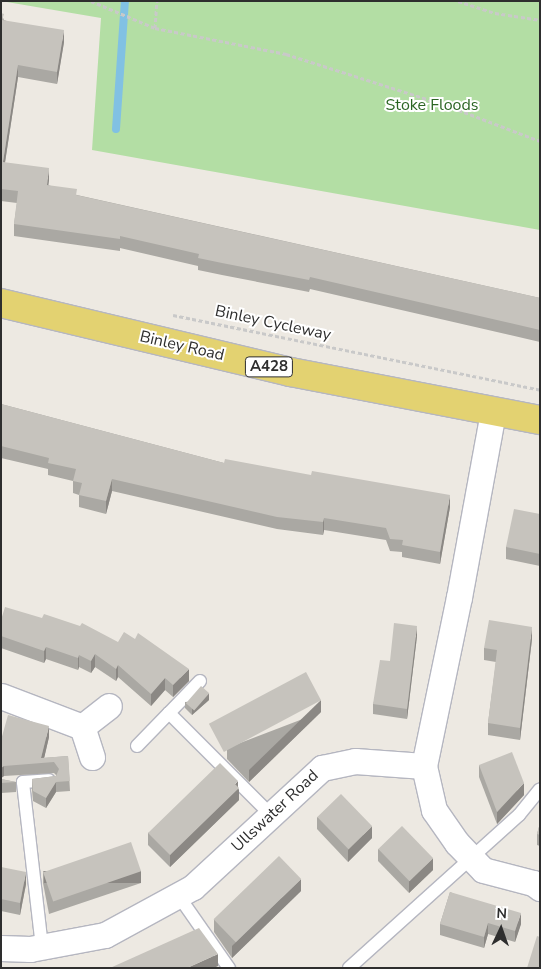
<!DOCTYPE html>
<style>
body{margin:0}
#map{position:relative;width:541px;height:969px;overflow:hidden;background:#ede9e2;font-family:"Nunito Sans",sans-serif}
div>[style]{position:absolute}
.green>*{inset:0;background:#b3dea4}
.stream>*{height:8px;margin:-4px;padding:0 4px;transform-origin:4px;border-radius:4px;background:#81c1e3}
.path>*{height:3px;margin-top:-1.5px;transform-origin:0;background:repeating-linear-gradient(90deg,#c9c9c9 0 4px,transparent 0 6.5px)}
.roads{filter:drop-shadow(1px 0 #b5b6c0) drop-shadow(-1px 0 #b5b6c0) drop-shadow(0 1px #b5b6c0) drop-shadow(0 -1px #b5b6c0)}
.lane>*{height:12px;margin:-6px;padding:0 6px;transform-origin:6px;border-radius:6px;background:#fff}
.street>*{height:25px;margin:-12.5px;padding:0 12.5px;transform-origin:12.5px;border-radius:12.5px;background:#fff}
.primary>*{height:28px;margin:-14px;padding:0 14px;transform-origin:14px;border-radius:14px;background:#e3d271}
.wall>*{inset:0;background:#aaa8a3}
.shaded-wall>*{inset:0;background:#8b8884;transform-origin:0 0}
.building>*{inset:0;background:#c6c3bd;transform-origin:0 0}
span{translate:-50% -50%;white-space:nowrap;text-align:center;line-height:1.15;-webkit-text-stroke:4px #fff;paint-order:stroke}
.shield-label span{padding:1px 4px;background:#fff;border:1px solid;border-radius:4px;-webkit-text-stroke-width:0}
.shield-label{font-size:15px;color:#2e2e2e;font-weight:700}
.park-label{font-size:16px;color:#2b6523}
.street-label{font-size:16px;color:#2e2e2e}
.frame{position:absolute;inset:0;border:2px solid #2e2e2e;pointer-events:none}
.north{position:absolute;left:476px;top:904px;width:50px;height:50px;-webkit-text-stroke:4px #fff;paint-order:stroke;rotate:3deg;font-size:14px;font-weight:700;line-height:20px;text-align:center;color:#2e2e2e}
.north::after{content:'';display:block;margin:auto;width:18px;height:22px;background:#2e2e2e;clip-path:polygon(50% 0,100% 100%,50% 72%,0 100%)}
</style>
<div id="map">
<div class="green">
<i style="clip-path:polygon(1px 1px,540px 1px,540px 230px,92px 150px,101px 18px)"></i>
</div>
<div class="stream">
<i style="left:116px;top:129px;width:128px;rotate:-86deg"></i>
</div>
<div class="path">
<i style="left:91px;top:1px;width:69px;rotate:22.9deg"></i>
<i style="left:155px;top:28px;width:134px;rotate:11.2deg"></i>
<i style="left:286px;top:54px;width:168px;rotate:17.7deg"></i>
<i style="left:446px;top:105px;width:101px;rotate:21deg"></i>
<i style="left:458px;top:1px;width:39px;rotate:18deg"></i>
<i style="left:495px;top:13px;width:46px;rotate:8.8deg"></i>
<i style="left:155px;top:28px;width:27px;rotate:-86deg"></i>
<i style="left:173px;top:315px;width:375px;rotate:11.5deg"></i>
</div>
<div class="roads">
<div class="lane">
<i style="left:200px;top:681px;width:45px;rotate:134.1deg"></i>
<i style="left:169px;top:713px;width:144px;rotate:45deg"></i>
<i style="left:137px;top:746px;width:46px;rotate:-45.9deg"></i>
<i style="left:178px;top:895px;width:89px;rotate:55.1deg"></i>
<i style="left:42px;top:947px;width:166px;rotate:-96.6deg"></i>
<i style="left:23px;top:782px;width:26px;rotate:-4deg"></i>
<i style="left:349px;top:968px;width:229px;rotate:-42deg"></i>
<i style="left:519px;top:815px;width:33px;rotate:-51deg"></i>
</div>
<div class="street">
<i style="left:493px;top:412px;width:188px;rotate:100.4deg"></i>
<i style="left:459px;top:597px;width:173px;rotate:101.7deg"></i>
<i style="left:424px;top:766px;width:45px;rotate:77.2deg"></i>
<i style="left:434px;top:810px;width:40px;rotate:55.1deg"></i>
<i style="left:457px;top:843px;width:37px;rotate:46deg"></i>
<i style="left:483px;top:870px;width:52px;rotate:14.6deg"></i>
<i style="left:533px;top:883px;width:9px;rotate:36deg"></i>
<i style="left:1px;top:696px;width:87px;rotate:20.9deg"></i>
<i style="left:92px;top:757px;width:32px;rotate:-108deg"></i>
<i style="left:82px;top:727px;width:34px;rotate:-38deg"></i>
<i style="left:1px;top:948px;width:29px;rotate:2deg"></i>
<i style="left:30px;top:949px;width:76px;rotate:-10.6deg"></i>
<i style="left:105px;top:935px;width:100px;rotate:-28.6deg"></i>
<i style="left:193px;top:887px;width:176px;rotate:-42.7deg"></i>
<i style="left:322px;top:768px;width:34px;rotate:-12deg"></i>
<i style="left:355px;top:761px;width:69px;rotate:4.1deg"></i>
</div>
<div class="primary">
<i style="left:1px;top:303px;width:297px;rotate:13.4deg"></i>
<i style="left:290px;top:372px;width:255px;rotate:10.9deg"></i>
</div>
</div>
<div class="wall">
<i style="clip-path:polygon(1px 13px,4px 20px,64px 42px,57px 84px,18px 77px,5px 163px,49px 180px,48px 185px,77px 195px,540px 298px,540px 342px,310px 289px,309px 292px,222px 275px,198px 270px,198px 266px,120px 248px,120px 251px,14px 236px,14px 224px,17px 203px,1px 201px)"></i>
<i style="clip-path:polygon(1px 404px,224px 463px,450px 507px,440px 564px,402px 557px,402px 552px,390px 551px,386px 540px,324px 530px,323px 535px,277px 529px,112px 491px,106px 514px,79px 507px,79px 495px,73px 493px,73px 481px,48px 475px,48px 469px,1px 458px)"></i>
<i style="clip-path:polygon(540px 514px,540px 566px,506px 559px,506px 547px)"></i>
<i style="clip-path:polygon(1px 620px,189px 681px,173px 697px,165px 690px,151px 706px,118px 677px,116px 681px,95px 667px,91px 673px,79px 667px,78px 670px,46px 659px,44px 663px,1px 648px)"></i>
<i style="clip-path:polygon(417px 636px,407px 719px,373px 714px,373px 704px,390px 661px)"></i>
<i style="clip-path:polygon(532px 639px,520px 740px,488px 735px,488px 723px,496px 662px,484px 660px,484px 648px)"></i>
<i style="clip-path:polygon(209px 700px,192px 715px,185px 708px,185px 702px)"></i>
<i style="clip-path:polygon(321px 712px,249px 782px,227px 759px,227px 748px)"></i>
<i style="clip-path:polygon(49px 737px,44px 758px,68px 756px,70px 791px,56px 792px,46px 808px,33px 801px,32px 790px,32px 779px,56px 776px,56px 775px,54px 773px,4px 776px,1px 778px,1px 740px)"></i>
<i style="clip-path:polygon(479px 765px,524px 795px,497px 824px,479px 777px)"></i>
<i style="clip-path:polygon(1px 779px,16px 782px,16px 792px,1px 793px)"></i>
<i style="clip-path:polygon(238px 786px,239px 800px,170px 867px,148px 845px,148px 833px)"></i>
<i style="clip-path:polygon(317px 817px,372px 838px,348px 862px,317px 829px)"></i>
<i style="clip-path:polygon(540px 823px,540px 846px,537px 845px,537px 834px)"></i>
<i style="clip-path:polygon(378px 849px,433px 870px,409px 893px,378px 861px)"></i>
<i style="clip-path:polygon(1px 867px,26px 884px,20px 915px,1px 911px)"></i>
<i style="clip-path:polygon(43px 871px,141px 883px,49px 914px,43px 883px)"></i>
<i style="clip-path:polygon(301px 891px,232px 958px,214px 932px,214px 920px)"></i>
<i style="clip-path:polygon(450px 892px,521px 924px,515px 942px,488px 934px,484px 948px,440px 935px,440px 924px)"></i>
</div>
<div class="shaded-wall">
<i style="clip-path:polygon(64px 30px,64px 42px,57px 84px,57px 72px)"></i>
<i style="clip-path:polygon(18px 65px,18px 77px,3px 175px,3px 162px)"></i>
<i style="clip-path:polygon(49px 168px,49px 180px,47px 197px,47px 185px)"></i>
<i style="clip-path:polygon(112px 479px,112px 491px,106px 514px,106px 501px)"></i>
<i style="clip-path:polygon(450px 495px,450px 507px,440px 564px,440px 552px)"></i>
<i style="clip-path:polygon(324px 518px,324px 530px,323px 535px,323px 522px)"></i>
<i style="clip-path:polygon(417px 626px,417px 636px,407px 719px,407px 709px)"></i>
<i style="clip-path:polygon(532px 627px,532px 639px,520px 740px,520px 728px)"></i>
<i style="clip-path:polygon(46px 647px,46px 659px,44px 663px,44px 651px)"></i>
<i style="clip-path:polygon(95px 654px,95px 667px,91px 673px,91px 661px)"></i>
<i style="clip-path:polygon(79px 655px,79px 667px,78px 670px,78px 658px)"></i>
<i style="clip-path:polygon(118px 665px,118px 677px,116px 681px,116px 669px)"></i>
<i style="clip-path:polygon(189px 669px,189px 681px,173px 697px,173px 685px)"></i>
<i style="clip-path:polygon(165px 678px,165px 690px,151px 706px,151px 694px)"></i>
<i style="clip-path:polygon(209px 693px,209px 700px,192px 715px,192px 709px)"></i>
<i style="clip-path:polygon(321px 700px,321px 712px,249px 782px,249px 770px)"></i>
<i style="clip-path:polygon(49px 726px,49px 737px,43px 763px,41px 758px)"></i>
<i style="clip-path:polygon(4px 766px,4px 776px,1px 778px,1px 768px)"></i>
<i style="clip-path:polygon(238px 781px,238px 790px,239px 788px,239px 800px,170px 867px,170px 855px)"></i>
<i style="clip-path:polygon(56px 782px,56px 792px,46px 808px,46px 798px)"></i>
<i style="clip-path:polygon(524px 783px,524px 795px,497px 824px,497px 812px)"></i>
<i style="clip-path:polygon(372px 826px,372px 838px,348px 862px,348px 850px)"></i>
<i style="clip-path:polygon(433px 858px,433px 870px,409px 893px,409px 881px)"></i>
<i style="left:141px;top:871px;width:12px;height:97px;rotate:90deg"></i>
<i style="clip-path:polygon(26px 872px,26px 884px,20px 915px,20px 903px)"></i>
<i style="clip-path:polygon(301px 879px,301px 891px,232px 958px,232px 946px)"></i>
<i style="clip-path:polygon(521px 913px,521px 924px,515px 942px,515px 931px)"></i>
<i style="clip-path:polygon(488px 923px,488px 934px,484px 948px,484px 937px)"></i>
<i style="clip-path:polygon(218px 954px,218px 966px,214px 968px,187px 968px)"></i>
</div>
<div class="building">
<i style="clip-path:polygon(1px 13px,4px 14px,2px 20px,64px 30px,57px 72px,18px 65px,3px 162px,49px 168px,47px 185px,77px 189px,76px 195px,540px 298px,540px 330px,310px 277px,309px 280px,222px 263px,198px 258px,199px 254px,120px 236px,120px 239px,14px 224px,18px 191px,1px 189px)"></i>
<i style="clip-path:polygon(1px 404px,224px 463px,225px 459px,311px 475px,312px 471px,450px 495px,440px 552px,402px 545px,403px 540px,390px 539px,386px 528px,324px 518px,323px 522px,277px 517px,112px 479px,106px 501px,79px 495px,82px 483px,73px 481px,76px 469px,48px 463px,49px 458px,1px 446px)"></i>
<i style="clip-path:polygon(514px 509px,540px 514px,540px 554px,506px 547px)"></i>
<i style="clip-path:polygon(5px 607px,42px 618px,44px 614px,80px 626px,82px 623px,118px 642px,124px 632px,135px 639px,138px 633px,189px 669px,173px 685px,165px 678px,151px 694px,118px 665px,116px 669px,95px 654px,91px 661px,79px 655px,78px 658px,46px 647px,44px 651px,1px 636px,1px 620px)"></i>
<i style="clip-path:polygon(489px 620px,532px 627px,520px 728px,488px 723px,497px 650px,484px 648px)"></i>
<i style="clip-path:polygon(394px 623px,417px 626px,407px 709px,373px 704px,380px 660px,390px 661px)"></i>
<i style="left:306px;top:672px;width:32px;height:110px;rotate:62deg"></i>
<i style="left:201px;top:686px;width:11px;height:23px;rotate:41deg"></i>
<i style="clip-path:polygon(8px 715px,49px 726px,41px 758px,68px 756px,70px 781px,56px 782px,46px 798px,33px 791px,32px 779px,56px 776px,59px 769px,54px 762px,4px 766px,1px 768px,1px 740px)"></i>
<i style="clip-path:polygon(512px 752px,524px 783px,497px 812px,479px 765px)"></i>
<i style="clip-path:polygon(220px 763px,238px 781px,235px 784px,239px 788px,170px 855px,148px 833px)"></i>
<i style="clip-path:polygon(1px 779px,16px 782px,1px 783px)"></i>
<i style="left:341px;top:794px;width:45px;height:33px;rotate:46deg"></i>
<i style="clip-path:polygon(540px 823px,540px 835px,537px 834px)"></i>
<i style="left:402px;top:826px;width:45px;height:33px;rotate:46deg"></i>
<i style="left:131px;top:842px;width:31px;height:93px;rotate:71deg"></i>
<i style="left:279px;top:856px;width:32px;height:91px;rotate:46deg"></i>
<i style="clip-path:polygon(1px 867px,26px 872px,20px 903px,1px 899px)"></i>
<i style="clip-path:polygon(450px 892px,521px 913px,515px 931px,488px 923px,484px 937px,440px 924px)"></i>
<i style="clip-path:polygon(199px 928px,218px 954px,187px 968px,110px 968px)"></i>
<i style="clip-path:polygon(537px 936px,540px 937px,540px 968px,527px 968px)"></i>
</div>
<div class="shield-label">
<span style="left:269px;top:367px">A428</span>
</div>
<div class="park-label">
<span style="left:432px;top:105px">Stoke Floods</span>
</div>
<div class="street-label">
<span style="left:273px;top:323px;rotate:12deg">Binley Cycleway</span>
<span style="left:182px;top:346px;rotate:13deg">Binley Road</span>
<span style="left:275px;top:811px;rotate:-43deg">Ullswater Road</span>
</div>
<div class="frame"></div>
<div class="north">N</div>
</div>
